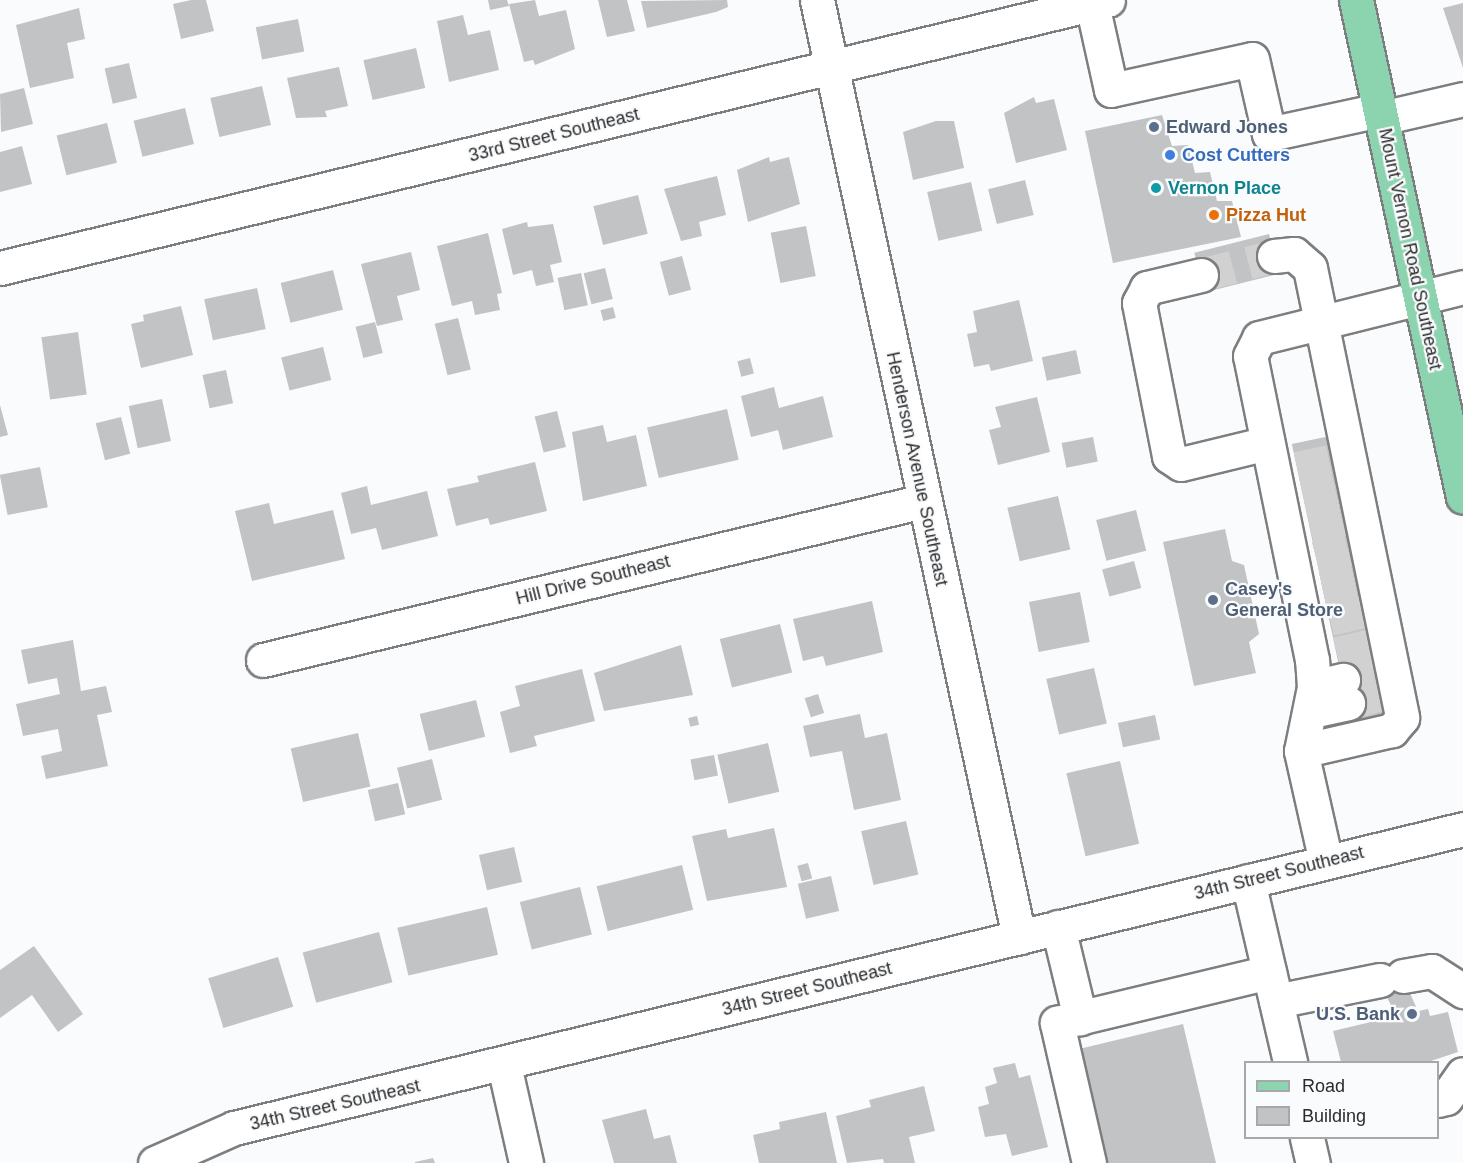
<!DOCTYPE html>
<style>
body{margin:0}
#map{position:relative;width:1463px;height:1163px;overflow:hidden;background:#fafbfc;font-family:Helvetica,sans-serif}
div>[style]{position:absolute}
.building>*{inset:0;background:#c2c3c5;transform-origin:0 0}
.minor-tunnel>*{height:33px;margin-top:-16.5px;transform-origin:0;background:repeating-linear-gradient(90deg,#d1d1d2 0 33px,transparent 0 49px)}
.roads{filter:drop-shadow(2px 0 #7d7e80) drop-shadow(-2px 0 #7d7e80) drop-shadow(0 2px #7d7e80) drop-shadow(0 -2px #7d7e80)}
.minor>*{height:33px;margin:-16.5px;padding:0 16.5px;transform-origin:16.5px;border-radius:16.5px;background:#fff}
.major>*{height:33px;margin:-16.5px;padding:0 16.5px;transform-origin:16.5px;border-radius:16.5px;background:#8cd3b0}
.dots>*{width:16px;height:16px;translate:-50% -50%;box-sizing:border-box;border:3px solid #fafbfc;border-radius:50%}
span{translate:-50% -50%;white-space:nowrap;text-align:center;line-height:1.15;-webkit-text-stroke:4.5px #fafbfc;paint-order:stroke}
.service-label{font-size:18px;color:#4e5e75;font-weight:700}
.left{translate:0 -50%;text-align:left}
.right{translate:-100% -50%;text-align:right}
.street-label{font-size:18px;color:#2b2b2c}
.shop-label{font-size:18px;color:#366cbe;font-weight:700}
.culture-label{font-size:18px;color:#0d838f;font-weight:700}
.food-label{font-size:18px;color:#c56008;font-weight:700}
.legend{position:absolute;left:1244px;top:1061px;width:195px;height:78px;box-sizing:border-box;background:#fafbfc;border:2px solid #a7a8a9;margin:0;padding:8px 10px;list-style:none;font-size:18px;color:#2b2b2c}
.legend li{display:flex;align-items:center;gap:12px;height:30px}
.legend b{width:30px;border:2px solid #a7a8a9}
</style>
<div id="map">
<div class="building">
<i style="clip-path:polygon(191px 0,206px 0,214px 31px,181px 39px,173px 4px)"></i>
<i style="clip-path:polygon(488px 0,507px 0,509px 6px,490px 10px)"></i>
<i style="clip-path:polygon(535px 0,539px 16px,566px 10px,575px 49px,535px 65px,533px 60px,524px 62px,509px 4px)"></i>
<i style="clip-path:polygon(598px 0,627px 0,635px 31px,607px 37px)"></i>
<i style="clip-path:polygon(727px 0,728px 7px,716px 12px,647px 28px,641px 1px)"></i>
<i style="clip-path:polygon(1463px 3px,1463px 68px,1443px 8px)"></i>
<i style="clip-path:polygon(79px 8px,85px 39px,67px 43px,74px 78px,30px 88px,16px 25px)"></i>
<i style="clip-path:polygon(463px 15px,468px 35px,490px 30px,499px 70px,449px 82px,437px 21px)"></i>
<i style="left:298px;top:19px;width:33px;height:43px;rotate:79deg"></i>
<i style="left:416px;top:48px;width:41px;height:54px;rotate:77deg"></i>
<i style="left:129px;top:63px;width:36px;height:25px;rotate:77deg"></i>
<i style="clip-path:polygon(339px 67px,348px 106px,325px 111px,327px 117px,296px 118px,287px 78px)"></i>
<i style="left:262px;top:86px;width:40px;height:53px;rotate:77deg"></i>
<i style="clip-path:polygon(24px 88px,33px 124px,1px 132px,0 94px)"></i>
<i style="clip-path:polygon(1034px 97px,1036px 103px,1054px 99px,1067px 150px,1016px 163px,1004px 113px)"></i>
<i style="left:185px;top:108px;width:37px;height:53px;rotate:76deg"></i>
<i style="clip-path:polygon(1162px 115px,1172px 146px,1188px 145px,1195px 173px,1210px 172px,1217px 201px,1232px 201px,1241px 237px,1113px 263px,1085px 131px)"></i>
<i style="clip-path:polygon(936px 121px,954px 121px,964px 168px,913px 180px,903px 132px)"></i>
<i style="left:107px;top:123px;width:41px;height:52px;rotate:76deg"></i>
<i style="clip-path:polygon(22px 146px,32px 184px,0 192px,0 152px)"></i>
<i style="clip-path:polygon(769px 157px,770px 162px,789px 157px,800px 204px,748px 222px,737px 170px)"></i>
<i style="clip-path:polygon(717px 176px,726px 215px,699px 222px,702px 236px,681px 241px,664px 189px)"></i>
<i style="left:1025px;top:180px;width:36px;height:38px;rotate:76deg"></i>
<i style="left:971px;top:182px;width:50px;height:45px;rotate:77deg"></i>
<i style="left:638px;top:195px;width:40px;height:46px;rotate:76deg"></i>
<i style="clip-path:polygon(527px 222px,528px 227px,553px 224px,562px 262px,550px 265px,554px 282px,536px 286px,532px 270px,513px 275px,502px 229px)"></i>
<i style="left:806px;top:226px;width:51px;height:36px;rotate:79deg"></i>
<i style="clip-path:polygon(488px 233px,502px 293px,497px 294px,500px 310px,475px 315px,472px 301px,452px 306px,437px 246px)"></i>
<i style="left:1269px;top:234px;width:41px;height:77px;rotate:76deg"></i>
<i style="clip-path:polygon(411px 252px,420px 290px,397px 296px,403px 320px,377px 326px,361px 264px)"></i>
<i style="left:682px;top:256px;width:35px;height:23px;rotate:75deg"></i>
<i style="left:605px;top:268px;width:32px;height:22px;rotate:76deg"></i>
<i style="left:333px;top:270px;width:41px;height:54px;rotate:76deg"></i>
<i style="left:581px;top:273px;width:33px;height:24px;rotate:78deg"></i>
<i style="left:257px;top:288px;width:42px;height:54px;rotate:78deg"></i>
<i style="clip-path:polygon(1019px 300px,1033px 361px,991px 371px,989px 364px,974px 367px,967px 334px,977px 332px,973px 311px)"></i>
<i style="clip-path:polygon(181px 306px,193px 355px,141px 368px,131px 324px,144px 321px,143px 315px)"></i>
<i style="left:613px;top:307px;width:11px;height:13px;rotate:75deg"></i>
<i style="left:458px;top:318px;width:53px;height:24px;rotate:76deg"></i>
<i style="left:375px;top:322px;width:32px;height:20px;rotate:76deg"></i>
<i style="left:78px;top:332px;width:63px;height:37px;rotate:82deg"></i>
<i style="left:323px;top:347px;width:34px;height:43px;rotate:76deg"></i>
<i style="left:1076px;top:350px;width:24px;height:35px;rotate:78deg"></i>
<i style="left:750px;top:358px;width:16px;height:13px;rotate:76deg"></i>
<i style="left:226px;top:370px;width:34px;height:24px;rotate:78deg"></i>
<i style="clip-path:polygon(774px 387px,779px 408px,823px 396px,833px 437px,783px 450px,778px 430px,751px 437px,741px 396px)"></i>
<i style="clip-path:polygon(1037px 397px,1050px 452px,998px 465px,989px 430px,1001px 427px,995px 407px)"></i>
<i style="left:162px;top:399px;width:43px;height:34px;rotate:78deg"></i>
<i style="clip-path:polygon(0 405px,8px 435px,0 437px)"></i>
<i style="left:727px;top:409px;width:52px;height:82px;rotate:77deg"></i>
<i style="left:557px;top:411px;width:37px;height:23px;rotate:76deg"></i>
<i style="left:121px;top:417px;width:38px;height:26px;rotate:76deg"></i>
<i style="clip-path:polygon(603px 425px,607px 442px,636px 435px,647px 486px,583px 501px,572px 432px)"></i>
<i style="left:1330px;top:436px;width:287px;height:39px;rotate:78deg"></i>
<i style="left:1093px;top:437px;width:25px;height:32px;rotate:79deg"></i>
<i style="clip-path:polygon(535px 462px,547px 511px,490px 525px,488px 518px,456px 526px,447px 489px,479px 482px,477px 476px)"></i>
<i style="left:40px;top:467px;width:41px;height:41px;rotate:79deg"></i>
<i style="clip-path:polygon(367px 486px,371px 505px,427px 491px,438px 536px,382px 550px,376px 528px,351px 534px,341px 493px)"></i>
<i style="left:1058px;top:496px;width:55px;height:52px;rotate:77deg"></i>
<i style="clip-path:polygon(269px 503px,274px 524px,333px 510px,345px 559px,252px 581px,235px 511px)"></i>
<i style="left:1136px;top:510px;width:42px;height:41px;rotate:76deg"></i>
<i style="clip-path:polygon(1225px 529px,1232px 561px,1244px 565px,1259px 634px,1249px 642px,1256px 673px,1194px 686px,1163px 542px)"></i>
<i style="left:1134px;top:561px;width:28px;height:33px;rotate:75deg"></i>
<i style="left:1080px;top:592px;width:51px;height:52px;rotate:79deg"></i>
<i style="clip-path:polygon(872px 601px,883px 652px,826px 666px,823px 656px,803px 661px,793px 619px)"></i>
<i style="left:780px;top:624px;width:50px;height:62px;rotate:76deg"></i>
<i style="clip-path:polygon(73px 640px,81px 691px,106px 686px,112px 712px,97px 715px,108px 766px,46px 779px,41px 756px,62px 751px,58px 729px,23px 736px,16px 704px,60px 694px,57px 678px,28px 684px,21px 650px)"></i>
<i style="clip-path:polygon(681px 645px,693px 695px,604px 711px,594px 673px)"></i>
<i style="left:1094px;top:668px;width:57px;height:49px;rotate:77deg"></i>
<i style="clip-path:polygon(582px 669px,595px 721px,534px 736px,537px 746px,510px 753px,500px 712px,520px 706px,515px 686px)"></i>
<i style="left:818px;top:694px;width:20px;height:14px;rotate:72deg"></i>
<i style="left:476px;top:700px;width:38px;height:58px;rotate:76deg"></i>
<i style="clip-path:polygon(860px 714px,865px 738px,887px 733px,901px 800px,854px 810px,842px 751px,810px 757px,803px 726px)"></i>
<i style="left:1155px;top:715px;width:25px;height:38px;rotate:78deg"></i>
<i style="left:697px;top:716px;width:9px;height:9px;rotate:77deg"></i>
<i style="left:358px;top:733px;width:55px;height:69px;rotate:77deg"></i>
<i style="left:768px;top:743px;width:50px;height:52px;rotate:77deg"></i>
<i style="left:714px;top:755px;width:21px;height:24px;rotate:79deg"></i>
<i style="left:432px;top:759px;width:42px;height:36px;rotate:76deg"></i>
<i style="left:1120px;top:761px;width:85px;height:55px;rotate:77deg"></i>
<i style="left:398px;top:783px;width:32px;height:31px;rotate:77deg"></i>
<i style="left:906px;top:821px;width:55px;height:46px;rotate:77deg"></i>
<i style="clip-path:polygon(774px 828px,787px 887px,707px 901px,692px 836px,726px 829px,728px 838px)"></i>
<i style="left:514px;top:847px;width:36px;height:36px;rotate:77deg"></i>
<i style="left:808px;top:863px;width:16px;height:11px;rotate:75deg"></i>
<i style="left:682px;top:865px;width:46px;height:88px;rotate:76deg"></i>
<i style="left:831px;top:876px;width:36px;height:34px;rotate:77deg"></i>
<i style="left:580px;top:887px;width:49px;height:62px;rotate:76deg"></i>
<i style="left:487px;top:907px;width:49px;height:92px;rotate:77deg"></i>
<i style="left:379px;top:932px;width:52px;height:79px;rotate:75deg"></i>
<i style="clip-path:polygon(34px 946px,83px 1014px,58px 1032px,32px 995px,0 1018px,0 970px)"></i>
<i style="left:278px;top:957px;width:52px;height:73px;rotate:73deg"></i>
<i style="clip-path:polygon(1398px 967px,1418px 1011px,1428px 1009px,1430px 1016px,1448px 1012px,1458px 1052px,1428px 1062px,1341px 1062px,1333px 1031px,1396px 1016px,1375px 972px)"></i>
<i style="clip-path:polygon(1183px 1024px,1216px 1163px,1102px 1163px,1075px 1050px)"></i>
<i style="clip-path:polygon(1015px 1063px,1019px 1078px,1030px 1075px,1048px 1147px,1012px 1156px,1006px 1134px,985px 1137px,978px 1107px,989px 1104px,985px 1087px,997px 1083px,993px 1068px)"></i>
<i style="clip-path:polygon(924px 1086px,935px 1131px,909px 1137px,915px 1163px,884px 1163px,883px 1159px,847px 1163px,836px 1116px,871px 1107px,869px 1100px)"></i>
<i style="clip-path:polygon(646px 1109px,654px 1139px,670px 1135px,677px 1163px,614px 1163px,602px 1120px)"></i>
<i style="clip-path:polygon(826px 1112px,837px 1163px,759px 1163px,753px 1135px,780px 1129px,779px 1122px)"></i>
<i style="clip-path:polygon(433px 1158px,435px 1163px,415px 1163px,415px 1162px)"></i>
</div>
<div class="minor-tunnel">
<i style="left:1201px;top:275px;width:75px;rotate:-14.6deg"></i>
<i style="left:1297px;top:468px;width:40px;rotate:-12deg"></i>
<i style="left:1303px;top:496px;width:39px;rotate:-13deg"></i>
<i style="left:1310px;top:527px;width:39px;rotate:-13deg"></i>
<i style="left:1316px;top:558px;width:40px;rotate:-14.4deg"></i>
<i style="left:1322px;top:587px;width:40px;rotate:-12deg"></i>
<i style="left:1330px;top:619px;width:39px;rotate:-13deg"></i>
<i style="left:1337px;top:653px;width:40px;rotate:-13deg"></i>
<i style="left:1343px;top:680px;width:40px;rotate:-16deg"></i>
<i style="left:1348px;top:703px;width:39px;rotate:-15deg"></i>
</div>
<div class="roads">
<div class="minor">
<i style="left:817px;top:0;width:959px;rotate:77.83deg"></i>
<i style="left:1092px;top:4px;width:88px;rotate:77.5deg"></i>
<i style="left:1111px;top:90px;width:144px;rotate:-12.4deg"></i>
<i style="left:1252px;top:59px;width:77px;rotate:77.2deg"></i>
<i style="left:1269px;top:134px;width:114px;rotate:-12.2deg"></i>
<i style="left:1381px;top:118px;width:84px;rotate:-13deg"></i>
<i style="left:1274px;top:256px;width:20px;rotate:-6deg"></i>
<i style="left:1294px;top:254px;width:21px;rotate:41deg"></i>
<i style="left:1310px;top:268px;width:459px;rotate:78.4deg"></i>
<i style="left:1402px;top:718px;width:16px;rotate:130deg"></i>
<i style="left:1392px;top:730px;width:93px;rotate:167deg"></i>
<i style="left:0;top:268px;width:1140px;rotate:-13.6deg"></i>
<i style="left:1201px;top:275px;width:56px;rotate:166.5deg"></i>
<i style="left:1147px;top:288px;width:17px;rotate:118deg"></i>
<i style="left:1139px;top:303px;width:156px;rotate:78.9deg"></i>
<i style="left:1169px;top:456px;width:14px;rotate:34deg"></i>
<i style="left:1181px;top:464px;width:89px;rotate:-13.7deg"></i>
<i style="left:263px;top:660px;width:679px;rotate:-13.54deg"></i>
<i style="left:1314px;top:687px;width:30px;rotate:-14deg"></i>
<i style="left:1311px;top:711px;width:38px;rotate:-12deg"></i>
<i style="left:1326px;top:862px;width:114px;rotate:-102.7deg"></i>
<i style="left:1301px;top:751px;width:65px;rotate:-78.5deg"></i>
<i style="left:1314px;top:687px;width:27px;rotate:-94deg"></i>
<i style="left:1312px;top:660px;width:310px;rotate:-101.5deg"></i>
<i style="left:1250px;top:356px;width:20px;rotate:-63deg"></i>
<i style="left:1259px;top:338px;width:210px;rotate:-14deg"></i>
<i style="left:1248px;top:881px;width:186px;rotate:76.9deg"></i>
<i style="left:1058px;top:927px;width:94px;rotate:76.4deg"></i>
<i style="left:1403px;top:976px;width:29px;rotate:-10deg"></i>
<i style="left:1432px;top:971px;width:37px;rotate:33deg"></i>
<i style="left:1276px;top:1001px;width:106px;rotate:-11.4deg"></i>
<i style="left:504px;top:1065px;width:100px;rotate:77.3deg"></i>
<i style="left:1438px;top:1100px;width:8px;rotate:-14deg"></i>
<i style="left:1446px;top:1098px;width:29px;rotate:-55deg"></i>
<i style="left:1307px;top:1138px;width:26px;rotate:77deg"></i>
<i style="left:155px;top:1163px;width:86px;rotate:-23.9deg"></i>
<i style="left:234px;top:1128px;width:1265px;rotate:-13.67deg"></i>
<i style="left:1089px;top:1163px;width:144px;rotate:-102.9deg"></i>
<i style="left:1057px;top:1023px;width:218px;rotate:-13.5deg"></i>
</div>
<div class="major">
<i style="left:1356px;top:0;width:508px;rotate:77.85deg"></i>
</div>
</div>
<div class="dots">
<i style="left:1154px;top:127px;background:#5c6f8a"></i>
<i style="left:1170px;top:155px;background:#3f7fe0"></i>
<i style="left:1156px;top:188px;background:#0f9aa8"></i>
<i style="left:1214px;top:215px;background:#e8710a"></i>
<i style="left:1213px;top:600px;background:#5c6f8a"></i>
<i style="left:1412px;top:1014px;background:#5c6f8a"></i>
</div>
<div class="service-label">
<span class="left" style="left:1166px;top:127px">Edward Jones</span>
<span class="left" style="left:1225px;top:600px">Casey's<br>General Store</span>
<span class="right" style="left:1400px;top:1014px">U.S. Bank</span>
</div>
<div class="street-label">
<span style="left:554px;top:135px;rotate:-14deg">33rd Street Southeast</span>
<span style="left:1410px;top:249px;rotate:78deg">Mount Vernon Road Southeast</span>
<span style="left:917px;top:469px;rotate:78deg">Henderson Avenue Southeast</span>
<span style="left:593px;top:580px;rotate:-14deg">Hill Drive Southeast</span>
<span style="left:1279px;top:873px;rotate:-14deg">34th Street Southeast</span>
<span style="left:807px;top:989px;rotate:-14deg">34th Street Southeast</span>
<span style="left:335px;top:1105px;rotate:-13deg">34th Street Southeast</span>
</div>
<div class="shop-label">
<span class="left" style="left:1182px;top:155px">Cost Cutters</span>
</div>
<div class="culture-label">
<span class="left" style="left:1168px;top:188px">Vernon Place</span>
</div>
<div class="food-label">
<span class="left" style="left:1226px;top:215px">Pizza Hut</span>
</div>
<ul class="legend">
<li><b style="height:8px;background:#8cd3b0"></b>Road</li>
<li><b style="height:16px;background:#c2c3c5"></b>Building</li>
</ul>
</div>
